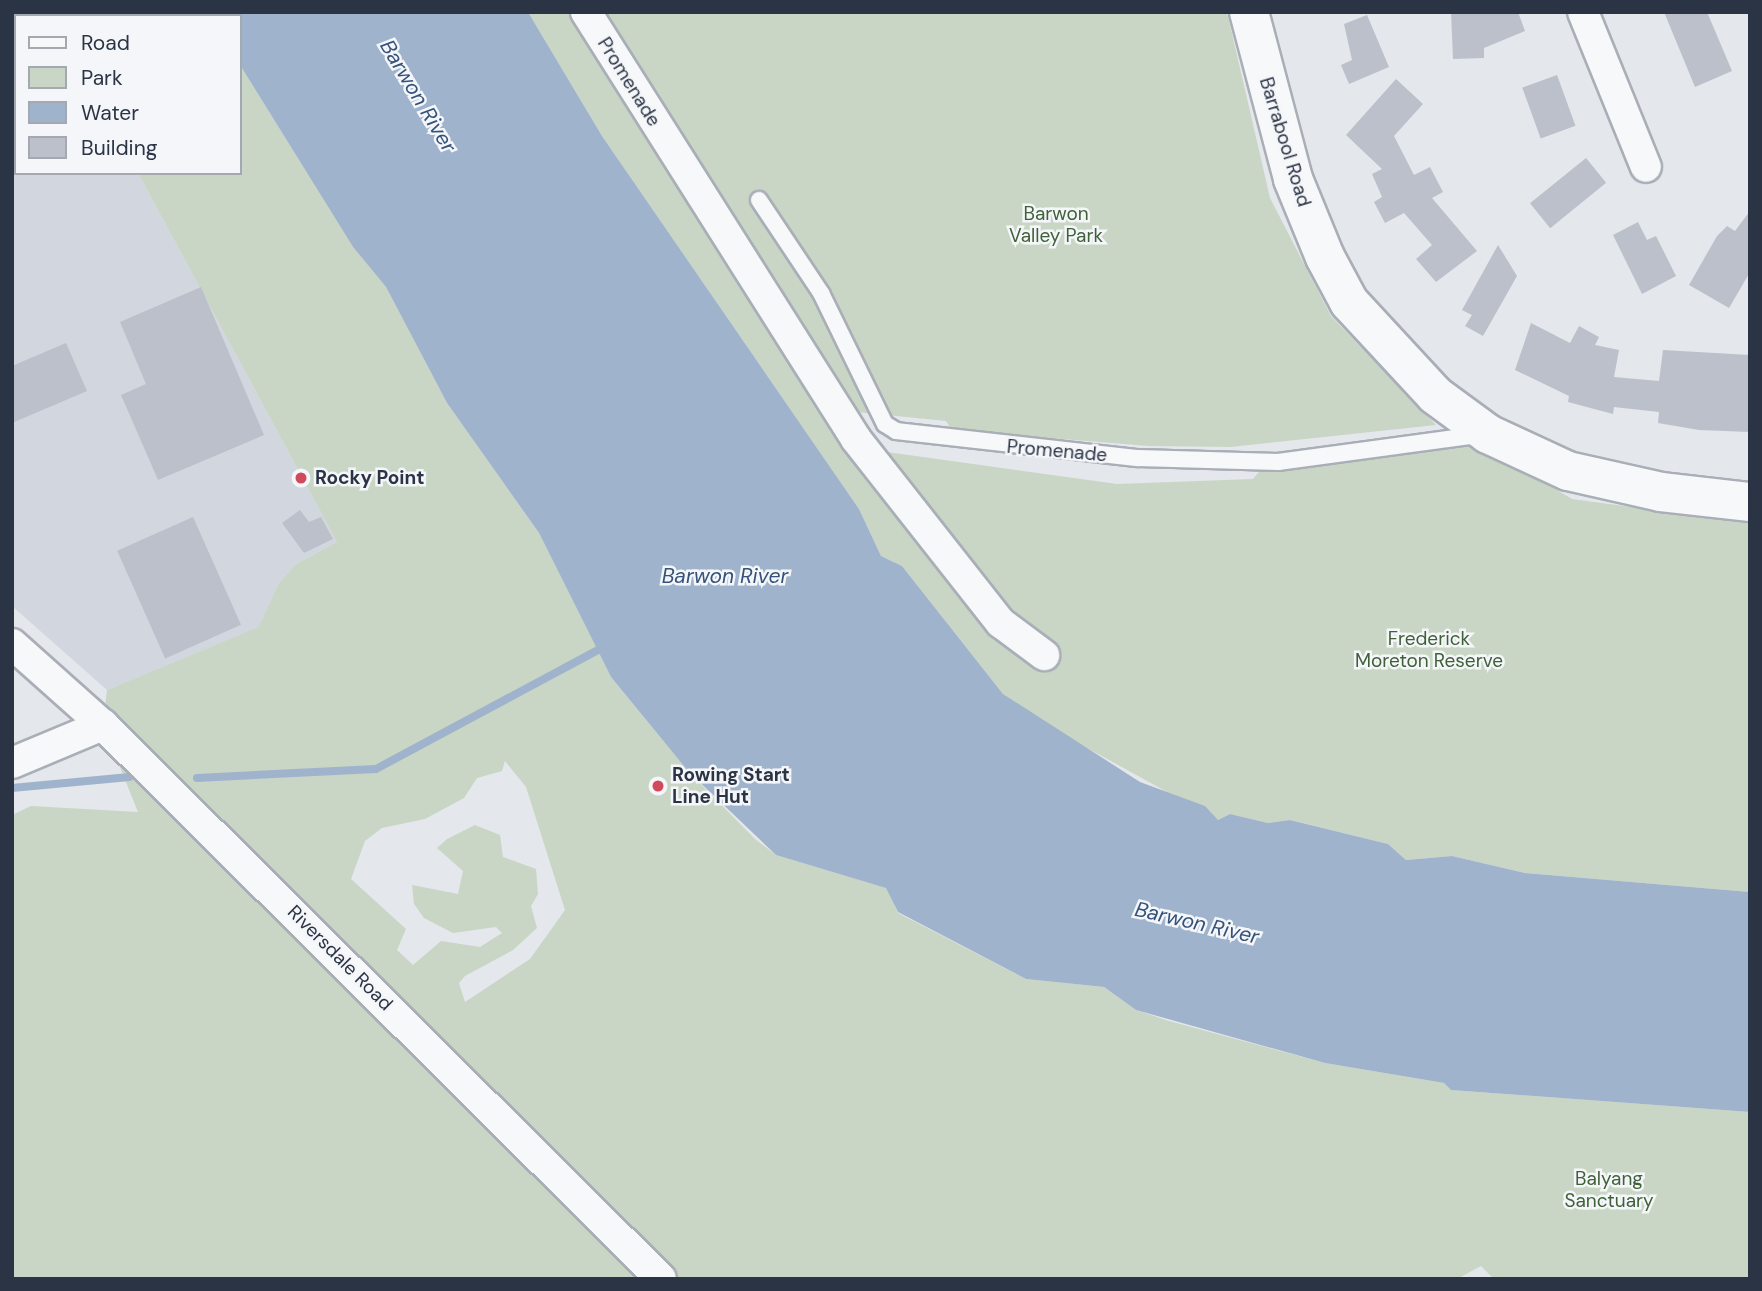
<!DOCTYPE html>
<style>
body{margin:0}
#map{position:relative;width:1762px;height:1291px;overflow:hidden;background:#e4e7ec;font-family:"DM Sans",sans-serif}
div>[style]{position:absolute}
.built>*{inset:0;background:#d2d6de}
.green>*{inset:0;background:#c9d6c5;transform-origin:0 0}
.water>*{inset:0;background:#9fb4cc}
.stream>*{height:8px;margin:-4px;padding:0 4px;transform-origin:4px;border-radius:4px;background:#9fb4cc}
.building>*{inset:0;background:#bbc0ca;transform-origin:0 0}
.roads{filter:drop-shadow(2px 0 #a9aeb7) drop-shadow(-2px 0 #a9aeb7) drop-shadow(0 2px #a9aeb7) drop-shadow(0 -2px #a9aeb7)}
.service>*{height:16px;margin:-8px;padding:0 8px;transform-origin:8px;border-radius:8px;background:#f7f8fa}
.minor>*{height:30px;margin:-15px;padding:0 15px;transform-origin:15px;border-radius:15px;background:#f7f8fa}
.tertiary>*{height:38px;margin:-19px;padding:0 19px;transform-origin:19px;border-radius:19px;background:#f7f8fa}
.dots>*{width:19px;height:19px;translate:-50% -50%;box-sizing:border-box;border:4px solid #f4f6f9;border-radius:50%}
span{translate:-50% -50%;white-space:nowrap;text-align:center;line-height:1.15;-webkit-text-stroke:5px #f4f6f9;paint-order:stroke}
.street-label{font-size:19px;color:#2b3445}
.park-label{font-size:19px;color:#3f6138}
.poi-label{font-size:19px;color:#2b3445;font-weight:700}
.left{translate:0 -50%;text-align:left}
.water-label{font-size:21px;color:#34527a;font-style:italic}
.frame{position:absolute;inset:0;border:14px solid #2b3445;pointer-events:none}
.legend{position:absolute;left:14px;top:14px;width:228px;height:161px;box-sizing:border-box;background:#f4f6f9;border:2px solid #a4a8b1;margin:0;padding:9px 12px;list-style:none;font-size:21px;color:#2b3445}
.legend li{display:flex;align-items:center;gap:14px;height:35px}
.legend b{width:35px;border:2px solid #a4a8b1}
</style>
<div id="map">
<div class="built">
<i style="clip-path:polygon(12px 12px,46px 16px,16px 16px,16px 173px,138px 173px,337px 542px,296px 564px,279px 583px,260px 627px,107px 690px,12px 606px)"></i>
</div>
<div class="green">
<i style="left:44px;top:12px;width:163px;height:4px"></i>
<i style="clip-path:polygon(528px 12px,1227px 12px,1270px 198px,1331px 316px,1436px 425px,1231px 447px,1149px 446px,952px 430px,946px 421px,826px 409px,867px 466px,887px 452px,1117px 484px,1253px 479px,1264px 466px,1481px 445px,1572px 499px,1750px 523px,1750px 892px,1525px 873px,1452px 856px,1406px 860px,1388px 844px,1291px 820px,1268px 823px,1230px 814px,1218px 820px,1049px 727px,1003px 694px,902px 566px,881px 556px,859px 509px,602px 136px)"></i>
<i style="clip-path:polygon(evenodd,240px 65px,353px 247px,386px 287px,447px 403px,539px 533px,611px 677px,688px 771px,755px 839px,776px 855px,887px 888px,898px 913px,1026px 979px,1104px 987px,1136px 1010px,1169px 1021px,1325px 1063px,1444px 1083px,1451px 1090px,1750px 1112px,1750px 1279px,1494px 1279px,1481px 1266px,1457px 1279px,12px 1279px,12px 815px,31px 806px,138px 812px,103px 725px,107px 690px,259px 627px,279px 583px,296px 564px,337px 542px,138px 173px,240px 173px,240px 65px,505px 761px,526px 787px,565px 910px,530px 959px,465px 1002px,459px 983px,465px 976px,513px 950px,537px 928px,531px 906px,538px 894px,536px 869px,503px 857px,500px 835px,475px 825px,447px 839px,437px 848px,463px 871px,458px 894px,412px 885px,414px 904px,424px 918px,453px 933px,496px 927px,502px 933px,480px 947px,441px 941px,413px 965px,397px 950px,406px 929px,351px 879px,365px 841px,382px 828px,425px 819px,464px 798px,477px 778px,502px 771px,505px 761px)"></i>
</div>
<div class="water">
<i style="clip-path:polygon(207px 12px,528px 12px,602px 136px,859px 509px,881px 556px,902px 566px,1003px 694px,1140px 782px,1205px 806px,1218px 820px,1230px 814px,1268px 823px,1290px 820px,1388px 844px,1406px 860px,1452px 856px,1525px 873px,1750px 892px,1750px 1112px,1451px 1090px,1444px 1083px,1325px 1063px,1136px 1010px,1104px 987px,1026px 979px,898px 912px,886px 888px,776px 855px,688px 771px,611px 677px,539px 533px,447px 403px,386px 287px,353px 247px,240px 65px,240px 16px)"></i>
</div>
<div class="stream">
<i style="left:197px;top:778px;width:179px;rotate:-2.9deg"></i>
<i style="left:376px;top:769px;width:259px;rotate:-28.2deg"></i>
<i style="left:12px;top:788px;width:118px;rotate:-5.4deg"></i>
</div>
<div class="building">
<i style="clip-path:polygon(1451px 12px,1518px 12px,1525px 31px,1484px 48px,1484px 58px,1453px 59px)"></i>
<i style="clip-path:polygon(1664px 12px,1707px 12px,1732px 71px,1695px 87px)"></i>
<i style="clip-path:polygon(1367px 15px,1389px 67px,1349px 84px,1341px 65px,1352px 60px,1344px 24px)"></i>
<i style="left:1557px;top:75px;width:54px;height:37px;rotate:70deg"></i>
<i style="clip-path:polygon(1396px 79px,1423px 104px,1394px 136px,1414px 175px,1430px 167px,1443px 192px,1432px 198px,1477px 251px,1436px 282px,1416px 259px,1432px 245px,1404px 213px,1385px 223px,1374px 202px,1382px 197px,1372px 174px,1382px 169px,1346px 135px)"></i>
<i style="left:1586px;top:158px;width:32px;height:72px;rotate:51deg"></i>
<i style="clip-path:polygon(1750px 211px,1750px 272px,1729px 308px,1689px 285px,1717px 236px,1727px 226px,1735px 231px)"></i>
<i style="clip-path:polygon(1638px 222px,1647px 240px,1656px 236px,1676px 276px,1642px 294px,1613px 235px)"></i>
<i style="clip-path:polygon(1498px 245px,1517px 276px,1483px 336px,1465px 326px,1472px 315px,1462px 310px)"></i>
<i style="clip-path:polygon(201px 287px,264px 435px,158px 480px,121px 395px,146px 384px,120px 322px)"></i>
<i style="clip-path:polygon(1531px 323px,1570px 343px,1579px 326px,1599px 337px,1595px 345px,1619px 350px,1614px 377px,1659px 381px,1663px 350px,1750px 355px,1750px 432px,1699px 430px,1658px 423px,1659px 412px,1614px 407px,1613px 414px,1568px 402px,1569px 396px,1515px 370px)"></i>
<i style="clip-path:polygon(66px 343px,87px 391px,12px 423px,12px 366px)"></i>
<i style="clip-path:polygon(300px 510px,309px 522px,321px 517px,333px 539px,304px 553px,282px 523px)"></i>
<i style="left:193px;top:517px;width:118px;height:83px;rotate:66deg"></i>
</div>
<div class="roads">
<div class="service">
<i style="left:759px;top:200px;width:112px;rotate:56.3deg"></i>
<i style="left:821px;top:293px;width:146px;rotate:64deg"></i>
<i style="left:885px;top:424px;width:13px;rotate:32deg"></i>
<i style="left:896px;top:431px;width:244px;rotate:6.4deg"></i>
<i style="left:1138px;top:458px;width:140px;rotate:1.6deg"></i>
<i style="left:1278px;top:462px;width:203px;rotate:-7.7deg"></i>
</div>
<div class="minor">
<i style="left:586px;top:12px;width:505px;rotate:57.69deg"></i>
<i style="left:856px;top:439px;width:234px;rotate:51.8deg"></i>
<i style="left:1001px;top:623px;width:54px;rotate:36.7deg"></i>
<i style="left:1583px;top:12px;width:167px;rotate:67.9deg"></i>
<i style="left:12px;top:644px;width:122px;rotate:41.7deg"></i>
<i style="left:103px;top:725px;width:786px;rotate:44.79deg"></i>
<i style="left:12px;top:763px;width:99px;rotate:-22.7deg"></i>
</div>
<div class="tertiary">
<i style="left:1249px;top:12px;width:173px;rotate:75.2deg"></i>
<i style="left:1293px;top:179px;width:84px;rotate:67.7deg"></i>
<i style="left:1325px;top:257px;width:51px;rotate:61.9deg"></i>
<i style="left:1349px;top:302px;width:127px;rotate:47.2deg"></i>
<i style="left:1435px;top:395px;width:66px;rotate:36.3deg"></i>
<i style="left:1488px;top:434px;width:88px;rotate:24.8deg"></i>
<i style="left:1568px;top:471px;width:95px;rotate:12.7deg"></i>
<i style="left:1661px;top:492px;width:90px;rotate:6.4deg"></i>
</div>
</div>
<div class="dots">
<i style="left:301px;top:478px;background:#d1495b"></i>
<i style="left:658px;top:786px;background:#d1495b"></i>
</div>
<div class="street-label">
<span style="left:629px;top:82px;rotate:58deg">Promenade</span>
<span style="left:1285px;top:142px;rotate:73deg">Barrabool Road</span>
<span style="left:1057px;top:451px;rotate:5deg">Promenade</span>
<span style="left:340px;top:958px;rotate:45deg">Riversdale Road</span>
</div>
<div class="park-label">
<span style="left:1056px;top:225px">Barwon<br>Valley Park</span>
<span style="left:1429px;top:650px">Frederick<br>Moreton Reserve</span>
<span style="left:1609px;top:1190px">Balyang<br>Sanctuary</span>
</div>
<div class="poi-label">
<span class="left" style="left:315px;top:478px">Rocky Point</span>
<span class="left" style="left:672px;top:786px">Rowing Start<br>Line Hut</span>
</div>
<div class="water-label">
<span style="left:418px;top:96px;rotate:59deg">Barwon River</span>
<span style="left:725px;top:576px">Barwon River</span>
<span style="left:1197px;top:923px;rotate:13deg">Barwon River</span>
</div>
<div class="frame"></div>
<ul class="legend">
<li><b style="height:9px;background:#f7f8fa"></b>Road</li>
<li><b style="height:19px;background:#c9d6c5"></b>Park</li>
<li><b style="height:19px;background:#9fb4cc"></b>Water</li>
<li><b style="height:19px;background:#bbc0ca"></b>Building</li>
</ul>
</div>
